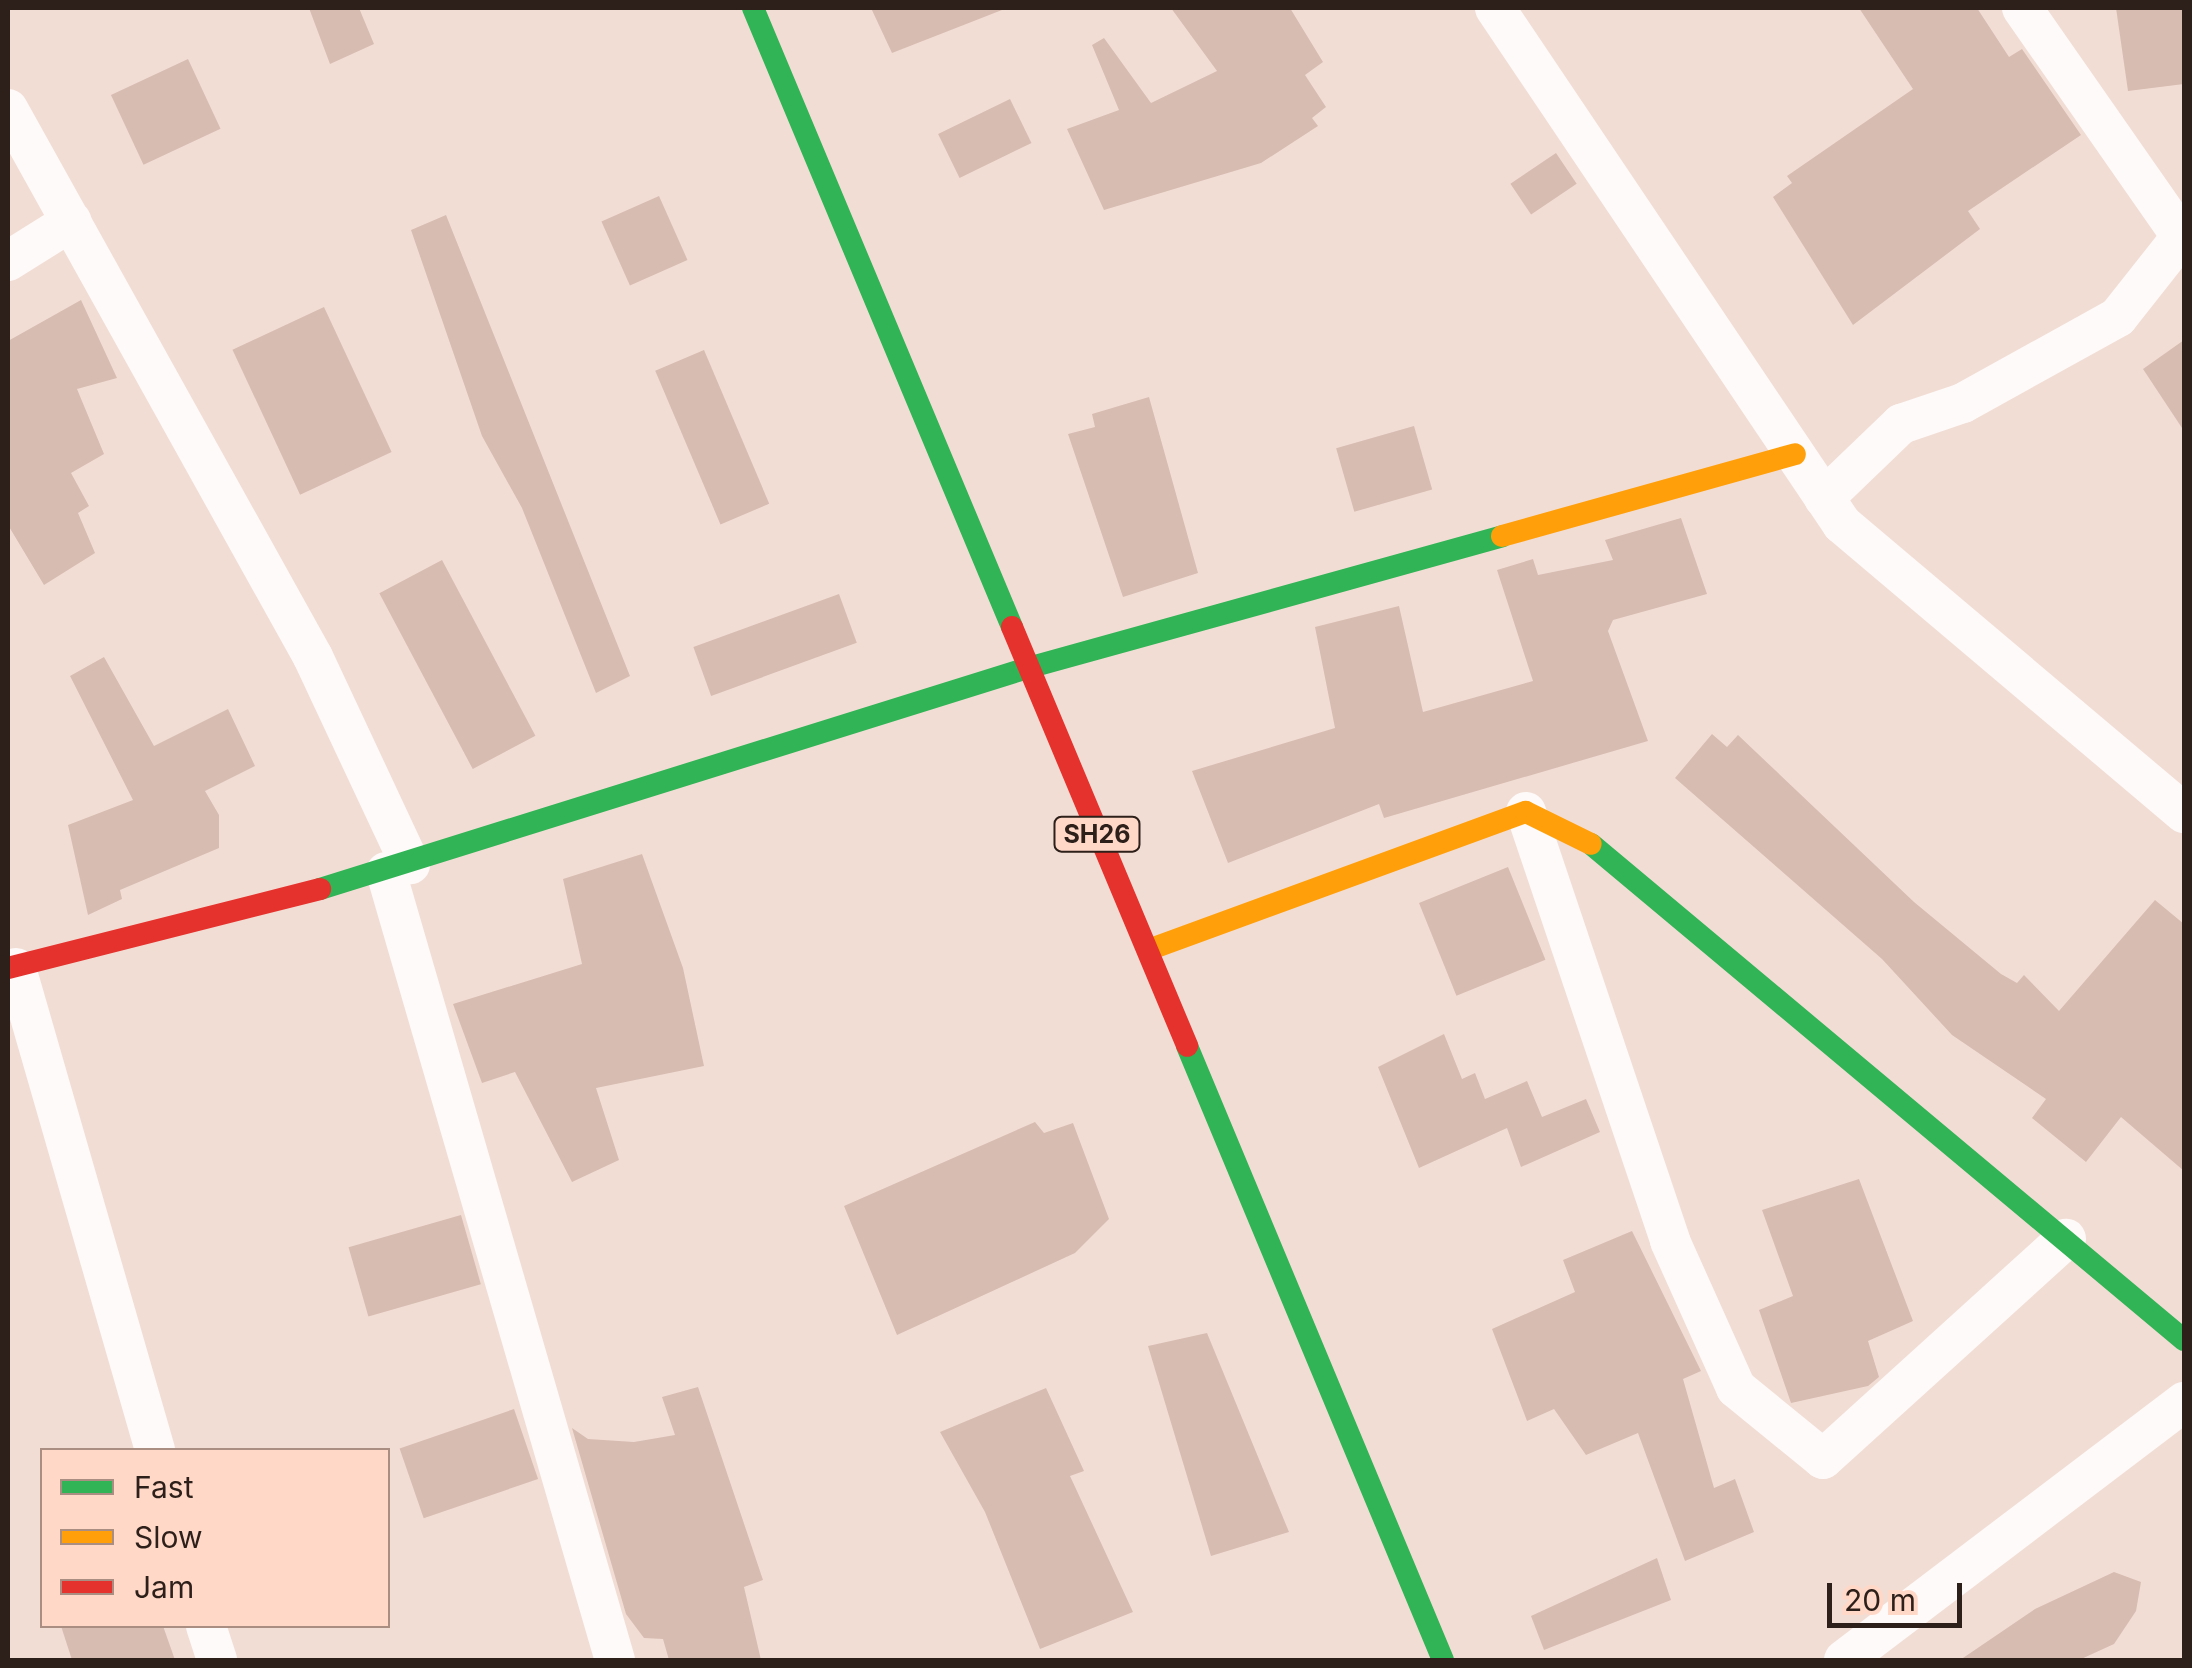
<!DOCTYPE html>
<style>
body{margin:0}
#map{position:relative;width:2192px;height:1668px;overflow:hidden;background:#f2ddd5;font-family:Inter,sans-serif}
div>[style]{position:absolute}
.building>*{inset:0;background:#d7bcb1;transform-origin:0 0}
.street>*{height:40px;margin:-20px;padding:0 20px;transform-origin:20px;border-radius:20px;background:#fdfaf9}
.fast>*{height:22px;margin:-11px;padding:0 11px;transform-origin:11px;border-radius:11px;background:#30b455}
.slow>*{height:22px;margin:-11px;padding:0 11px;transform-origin:11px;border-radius:11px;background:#ff9f0a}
.jam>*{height:22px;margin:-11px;padding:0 11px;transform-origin:11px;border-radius:11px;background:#e5322d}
span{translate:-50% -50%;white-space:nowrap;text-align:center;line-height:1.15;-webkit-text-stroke:8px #ffd8c8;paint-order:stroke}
.shield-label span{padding:2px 8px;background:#ffd8c8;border:2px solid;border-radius:8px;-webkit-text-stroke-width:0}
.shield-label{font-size:25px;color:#2d1f19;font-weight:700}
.frame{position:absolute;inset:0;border:10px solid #2d1f19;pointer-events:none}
.legend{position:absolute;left:40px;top:1448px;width:350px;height:180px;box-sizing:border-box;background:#ffd8c8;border:2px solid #ab8e82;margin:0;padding:12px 18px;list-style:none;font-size:30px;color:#2d1f19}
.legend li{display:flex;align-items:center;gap:20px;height:50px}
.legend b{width:50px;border:2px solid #ab8e82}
.scale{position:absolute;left:1827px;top:1583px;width:135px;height:45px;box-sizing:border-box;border:5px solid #2d1f19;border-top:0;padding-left:12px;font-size:30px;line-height:35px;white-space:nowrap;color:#2d1f19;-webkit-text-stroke:8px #ffd8c8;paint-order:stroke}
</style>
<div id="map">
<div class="building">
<i style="clip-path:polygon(309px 8px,359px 8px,374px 44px,330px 64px)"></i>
<i style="clip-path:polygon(871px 8px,1002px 8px,1002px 10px,892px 53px)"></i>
<i style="clip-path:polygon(1171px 8px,1290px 8px,1323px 62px,1305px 75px,1326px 107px,1312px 118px,1318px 126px,1261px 163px,1104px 210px,1067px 129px,1119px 110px,1092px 45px,1104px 38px,1151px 103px,1217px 71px)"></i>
<i style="clip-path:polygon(1859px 8px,1977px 8px,2009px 57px,2022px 49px,2081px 135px,1968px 211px,1980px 229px,1853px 325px,1773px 197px,1792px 183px,1787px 176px,1913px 89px)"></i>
<i style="clip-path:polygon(2116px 8px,2184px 8px,2184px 84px,2128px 91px)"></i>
<i style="left:188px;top:59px;width:77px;height:85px;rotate:65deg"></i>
<i style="left:1010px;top:99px;width:49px;height:80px;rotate:64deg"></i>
<i style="left:1556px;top:153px;width:37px;height:55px;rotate:56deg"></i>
<i style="left:659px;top:196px;width:70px;height:63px;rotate:66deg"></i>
<i style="clip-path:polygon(446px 215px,630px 676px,596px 693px,522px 508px,482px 436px,411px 230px)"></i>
<i style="clip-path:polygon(81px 300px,117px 378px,77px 389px,104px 454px,71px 473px,89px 506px,78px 513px,95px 553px,44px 585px,8px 525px,8px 341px)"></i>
<i style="left:324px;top:307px;width:160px;height:101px;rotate:65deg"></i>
<i style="clip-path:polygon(2184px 340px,2184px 431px,2143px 369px)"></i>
<i style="left:704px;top:350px;width:167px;height:53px;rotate:67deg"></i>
<i style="clip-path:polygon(1149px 397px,1198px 573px,1123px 597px,1068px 434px,1095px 427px,1092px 414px)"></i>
<i style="left:1414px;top:426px;width:66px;height:81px;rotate:74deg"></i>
<i style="clip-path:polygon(1681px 518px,1707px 594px,1613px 620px,1608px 631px,1648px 741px,1384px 818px,1379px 804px,1228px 863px,1192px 771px,1335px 728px,1315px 627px,1399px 606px,1423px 712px,1533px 681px,1497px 570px,1533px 559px,1538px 575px,1613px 560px,1605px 540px)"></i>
<i style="left:442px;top:560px;width:199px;height:71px;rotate:62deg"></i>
<i style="left:839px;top:594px;width:52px;height:155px;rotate:70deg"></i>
<i style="clip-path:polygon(104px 657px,154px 746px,228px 709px,255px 766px,205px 791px,219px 815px,219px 848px,120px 890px,122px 899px,88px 915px,68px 825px,133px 800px,70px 676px)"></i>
<i style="clip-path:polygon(1712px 734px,1727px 747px,1738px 735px,1914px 902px,2001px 974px,2017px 983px,2024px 975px,2059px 1011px,2155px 900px,2184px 924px,2184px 1171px,2121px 1117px,2086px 1162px,2032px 1118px,2046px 1099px,1952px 1035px,1882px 959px,1675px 778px)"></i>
<i style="clip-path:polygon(642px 854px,683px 968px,704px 1066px,596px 1088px,619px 1160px,572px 1182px,515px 1072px,482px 1083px,453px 1004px,582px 964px,563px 879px)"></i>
<i style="left:1508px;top:867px;width:100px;height:96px;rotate:68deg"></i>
<i style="clip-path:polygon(1444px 1034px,1462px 1079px,1475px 1073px,1485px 1099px,1527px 1081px,1542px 1117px,1586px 1099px,1600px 1132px,1521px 1167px,1507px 1128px,1419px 1168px,1378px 1067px)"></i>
<i style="clip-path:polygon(1035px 1122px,1044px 1133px,1073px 1123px,1109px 1219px,1075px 1253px,897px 1335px,844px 1206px)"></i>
<i style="clip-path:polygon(1859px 1179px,1913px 1321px,1868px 1341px,1879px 1377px,1868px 1386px,1791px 1403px,1759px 1310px,1793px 1296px,1762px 1210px)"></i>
<i style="left:461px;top:1215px;width:72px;height:117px;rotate:74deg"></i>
<i style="clip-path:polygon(1632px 1231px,1701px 1371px,1683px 1379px,1714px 1488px,1735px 1479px,1754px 1532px,1685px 1561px,1638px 1433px,1586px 1455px,1554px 1409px,1527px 1421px,1492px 1329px,1575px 1292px,1563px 1260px)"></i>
<i style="clip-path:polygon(1207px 1333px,1289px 1532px,1211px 1556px,1148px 1346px)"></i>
<i style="clip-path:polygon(698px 1387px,763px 1580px,744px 1587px,761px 1660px,669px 1660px,663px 1639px,644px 1638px,626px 1614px,572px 1428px,588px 1439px,634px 1442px,675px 1435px,662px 1397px)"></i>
<i style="clip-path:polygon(1046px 1388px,1084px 1471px,1070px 1476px,1133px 1612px,1040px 1649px,985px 1512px,940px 1432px)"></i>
<i style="left:514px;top:1409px;width:74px;height:121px;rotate:71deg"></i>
<i style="clip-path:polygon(1657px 1558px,1671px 1600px,1544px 1650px,1531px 1616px)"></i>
<i style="clip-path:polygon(2114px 1572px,2141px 1582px,2136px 1611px,2114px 1644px,2079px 1660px,1960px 1660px,2035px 1609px)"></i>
<i style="clip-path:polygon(61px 1626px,163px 1626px,175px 1660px,72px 1660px)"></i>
</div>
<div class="street">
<i style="left:1495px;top:8px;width:622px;rotate:56.08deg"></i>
<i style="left:1842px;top:524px;width:448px;rotate:40.2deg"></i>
<i style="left:2022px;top:8px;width:283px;rotate:55.1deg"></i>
<i style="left:8px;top:109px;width:627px;rotate:60.9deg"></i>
<i style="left:313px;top:657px;width:229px;rotate:64.9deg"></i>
<i style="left:8px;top:261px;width:75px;rotate:-32deg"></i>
<i style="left:1824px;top:498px;width:107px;rotate:-43.9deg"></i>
<i style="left:1901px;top:424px;width:65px;rotate:-18.7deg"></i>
<i style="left:1963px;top:403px;width:177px;rotate:-29deg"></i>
<i style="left:2118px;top:317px;width:103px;rotate:-51.7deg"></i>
<i style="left:1526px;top:812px;width:453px;rotate:71.4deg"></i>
<i style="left:1670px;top:1241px;width:161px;rotate:65.8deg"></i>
<i style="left:1736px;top:1388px;width:112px;rotate:39.2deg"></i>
<i style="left:1823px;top:1459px;width:328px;rotate:-42.2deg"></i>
<i style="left:386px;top:872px;width:821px;rotate:73.8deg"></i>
<i style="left:16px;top:968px;width:502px;rotate:73.91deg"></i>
<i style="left:206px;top:1626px;width:36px;rotate:72deg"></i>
<i style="left:1844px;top:1660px;width:427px;rotate:-37.2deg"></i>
</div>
<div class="fast">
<i style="left:753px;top:8px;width:671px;rotate:67.29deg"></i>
<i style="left:1591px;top:844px;width:773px;rotate:39.91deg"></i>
<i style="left:320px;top:889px;width:738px;rotate:-17.35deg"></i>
<i style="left:1024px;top:669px;width:496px;rotate:-15.5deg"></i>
<i style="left:1187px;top:1046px;width:665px;rotate:67.37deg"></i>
</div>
<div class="slow">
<i style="left:1502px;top:536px;width:304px;rotate:-15.6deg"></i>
<i style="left:1148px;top:950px;width:402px;rotate:-20.1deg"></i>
<i style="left:1526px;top:812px;width:72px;rotate:26.2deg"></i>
</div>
<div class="jam">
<i style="left:1012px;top:627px;width:454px;rotate:67.3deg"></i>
<i style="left:8px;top:968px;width:322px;rotate:-14.2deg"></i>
</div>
<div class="shield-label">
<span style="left:1097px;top:834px">SH26</span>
</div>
<div class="frame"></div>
<ul class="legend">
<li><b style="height:12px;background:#30b455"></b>Fast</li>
<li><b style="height:12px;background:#ff9f0a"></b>Slow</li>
<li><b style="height:12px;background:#e5322d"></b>Jam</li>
</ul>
<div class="scale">20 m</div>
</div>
